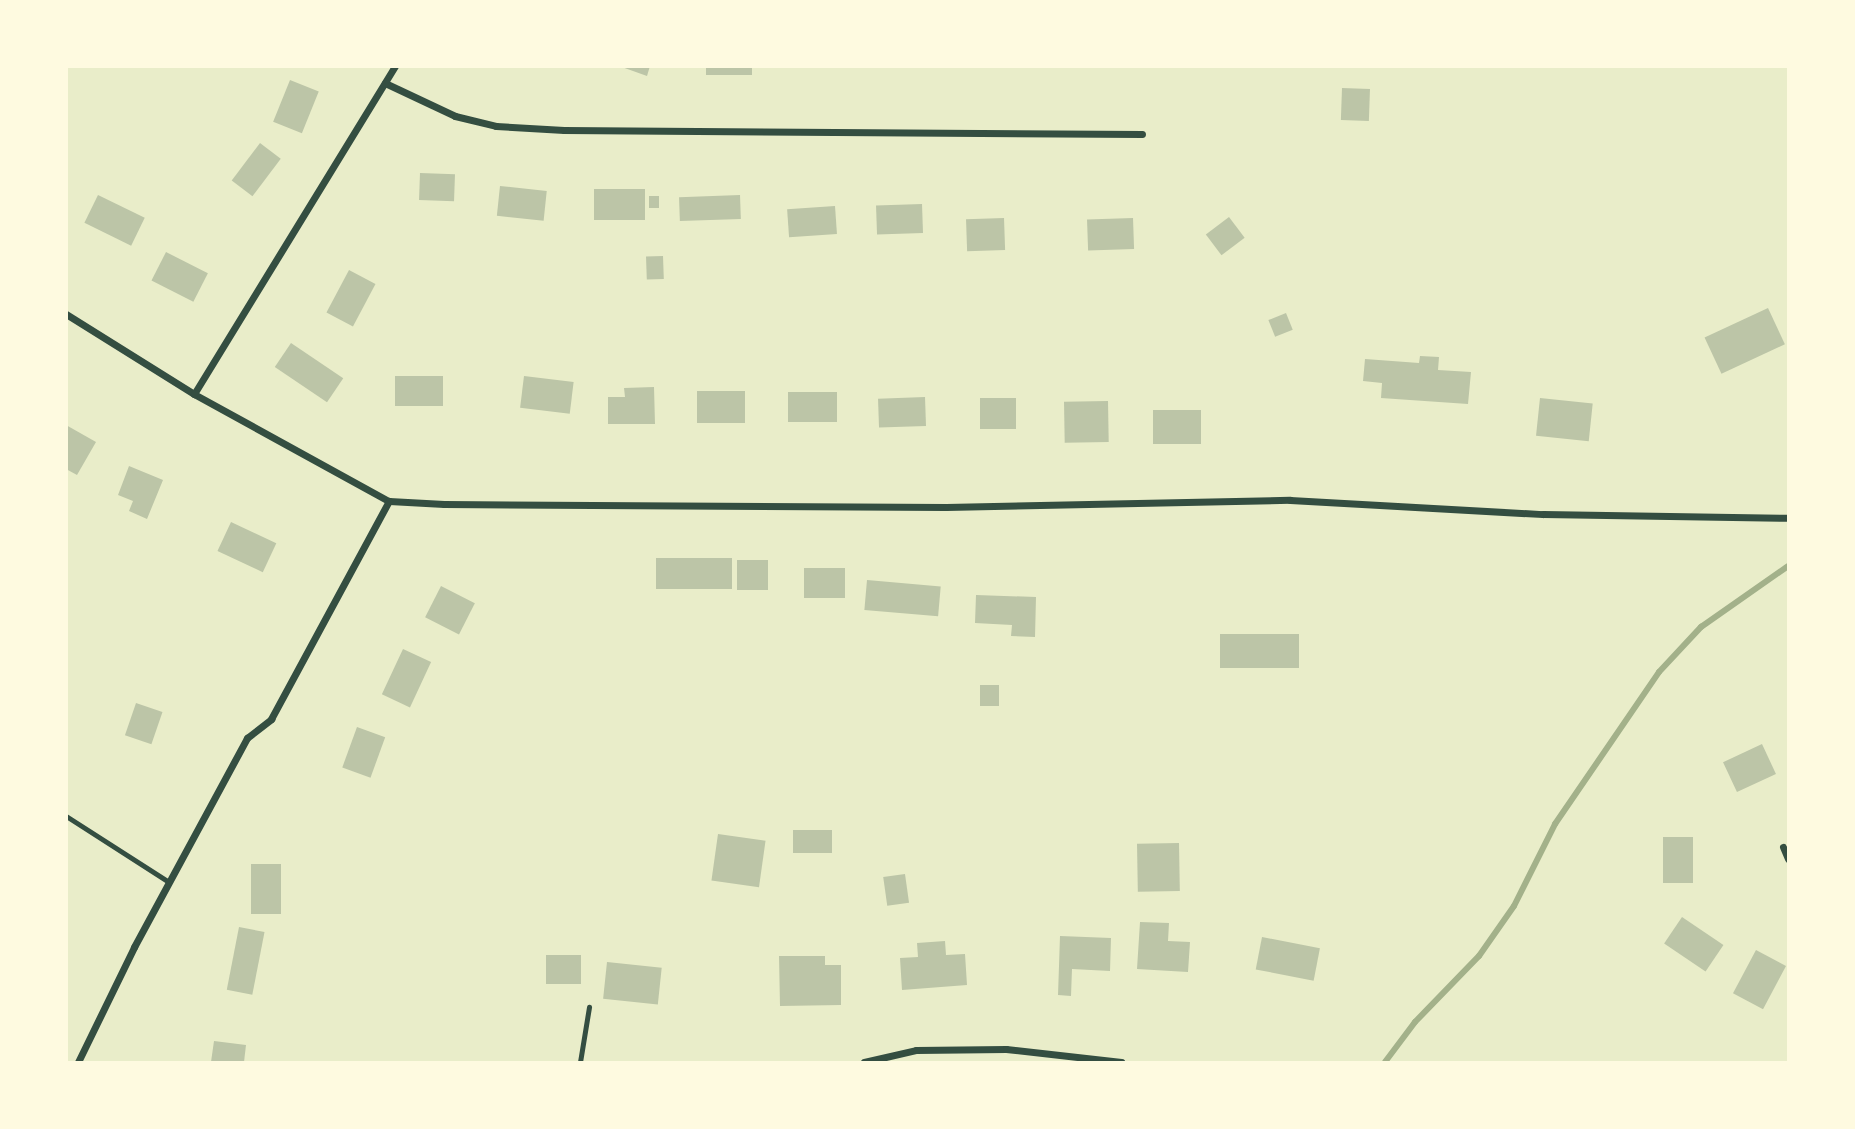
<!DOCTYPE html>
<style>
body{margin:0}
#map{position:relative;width:1855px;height:1129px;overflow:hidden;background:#e9edc9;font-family:"Space Grotesk",sans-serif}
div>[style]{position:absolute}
.stream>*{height:6px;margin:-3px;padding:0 3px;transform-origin:3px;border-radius:3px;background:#a3b18a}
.building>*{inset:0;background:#bcc5a7;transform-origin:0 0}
.service>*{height:5px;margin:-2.5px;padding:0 2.5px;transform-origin:2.5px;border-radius:2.5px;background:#344e41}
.minor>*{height:7px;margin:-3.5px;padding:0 3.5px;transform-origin:3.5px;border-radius:3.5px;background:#344e41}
span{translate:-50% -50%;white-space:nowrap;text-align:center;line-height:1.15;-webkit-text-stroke:5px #fefae0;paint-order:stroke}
.frame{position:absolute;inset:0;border:68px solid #fefae0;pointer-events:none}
</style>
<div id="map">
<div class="stream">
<i style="left:1385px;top:1062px;width:50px;rotate:-53.1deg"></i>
<i style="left:1415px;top:1022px;width:92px;rotate:-45.9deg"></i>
<i style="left:1479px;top:956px;width:61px;rotate:-55deg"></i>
<i style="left:1514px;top:906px;width:92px;rotate:-63.4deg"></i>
<i style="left:1555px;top:824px;width:184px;rotate:-55.6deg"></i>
<i style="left:1659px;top:672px;width:62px;rotate:-47deg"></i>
<i style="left:1701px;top:627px;width:106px;rotate:-35deg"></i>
</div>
<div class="building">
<i style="clip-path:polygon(619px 66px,650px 66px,647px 76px)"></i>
<i style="left:706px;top:66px;width:46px;height:9px"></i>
<i style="left:290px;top:80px;width:31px;height:45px;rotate:22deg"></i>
<i style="left:1342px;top:88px;width:28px;height:32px;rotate:2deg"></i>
<i style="left:260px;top:143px;width:26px;height:47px;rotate:37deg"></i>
<i style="left:420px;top:173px;width:35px;height:27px;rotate:2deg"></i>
<i style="left:500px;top:186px;width:47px;height:30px;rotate:6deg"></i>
<i style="left:645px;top:189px;width:31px;height:51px;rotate:90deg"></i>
<i style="left:98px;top:195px;width:52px;height:31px;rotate:26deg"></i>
<i style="left:740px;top:195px;width:24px;height:61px;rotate:88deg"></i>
<i style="left:649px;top:196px;width:10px;height:12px"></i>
<i style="left:922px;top:204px;width:29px;height:46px;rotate:88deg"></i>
<i style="left:835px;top:206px;width:28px;height:48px;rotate:86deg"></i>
<i style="left:1229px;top:217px;width:26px;height:29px;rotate:53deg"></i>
<i style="left:1004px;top:218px;width:32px;height:38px;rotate:88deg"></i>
<i style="left:1133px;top:218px;width:31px;height:46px;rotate:88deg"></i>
<i style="left:166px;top:252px;width:47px;height:32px;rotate:27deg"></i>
<i style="left:663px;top:256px;width:23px;height:17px;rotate:88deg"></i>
<i style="left:349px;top:270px;width:30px;height:48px;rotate:28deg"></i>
<i style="left:1768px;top:308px;width:40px;height:70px;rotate:65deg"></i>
<i style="left:1286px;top:313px;width:18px;height:19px;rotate:68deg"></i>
<i style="left:291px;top:343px;width:63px;height:29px;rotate:34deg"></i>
<i style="clip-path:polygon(1420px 356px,1439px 357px,1438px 370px,1471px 372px,1468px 404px,1381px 398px,1382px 383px,1363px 381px,1365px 359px,1419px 363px)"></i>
<i style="left:395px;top:376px;width:48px;height:30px"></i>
<i style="left:524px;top:376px;width:50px;height:32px;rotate:7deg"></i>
<i style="clip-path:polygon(654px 387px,655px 424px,608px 424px,608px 397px,625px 397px,624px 388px)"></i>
<i style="left:745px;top:391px;width:32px;height:48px;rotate:90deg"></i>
<i style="left:788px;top:392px;width:49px;height:30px"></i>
<i style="left:925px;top:397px;width:29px;height:47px;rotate:88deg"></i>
<i style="left:980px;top:398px;width:36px;height:31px"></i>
<i style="left:1540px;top:398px;width:53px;height:38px;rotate:6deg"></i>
<i style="left:1108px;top:401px;width:41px;height:44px;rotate:89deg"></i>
<i style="left:1201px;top:410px;width:34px;height:48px;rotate:90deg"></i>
<i style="clip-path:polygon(66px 425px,96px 442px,77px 475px,66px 469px)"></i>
<i style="clip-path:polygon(129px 466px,163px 480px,147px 519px,129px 511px,133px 501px,118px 495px)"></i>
<i style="left:231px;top:522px;width:50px;height:32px;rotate:25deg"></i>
<i style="left:732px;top:558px;width:31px;height:76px;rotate:90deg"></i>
<i style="left:737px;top:560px;width:31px;height:30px"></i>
<i style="left:804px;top:568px;width:41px;height:30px"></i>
<i style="left:867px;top:580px;width:74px;height:30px;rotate:5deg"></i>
<i style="left:441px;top:586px;width:38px;height:35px;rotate:27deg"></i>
<i style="clip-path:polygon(976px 595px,1036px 597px,1035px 637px,1011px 636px,1012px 625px,975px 623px)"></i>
<i style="left:1299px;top:634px;width:34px;height:79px;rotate:90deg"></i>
<i style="left:403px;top:649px;width:31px;height:50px;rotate:25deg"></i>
<i style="left:980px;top:685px;width:19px;height:21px"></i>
<i style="left:136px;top:703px;width:28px;height:34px;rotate:19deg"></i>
<i style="left:357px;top:727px;width:30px;height:43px;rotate:20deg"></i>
<i style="left:1762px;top:744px;width:33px;height:43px;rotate:65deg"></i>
<i style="left:793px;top:830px;width:39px;height:23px"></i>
<i style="left:718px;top:834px;width:48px;height:47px;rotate:8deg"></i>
<i style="left:1663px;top:837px;width:30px;height:46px"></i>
<i style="left:1179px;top:843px;width:48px;height:42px;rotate:89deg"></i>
<i style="left:251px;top:864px;width:30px;height:50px"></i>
<i style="left:905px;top:874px;width:29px;height:22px;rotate:82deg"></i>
<i style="left:1682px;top:917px;width:50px;height:32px;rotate:34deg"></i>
<i style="clip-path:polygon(1140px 922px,1169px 923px,1168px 941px,1190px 942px,1188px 972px,1137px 969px)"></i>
<i style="left:239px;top:927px;width:26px;height:64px;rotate:11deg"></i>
<i style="clip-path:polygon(1060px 936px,1111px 938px,1110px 971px,1072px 969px,1071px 996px,1058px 995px)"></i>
<i style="left:1262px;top:937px;width:59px;height:33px;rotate:11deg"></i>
<i style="clip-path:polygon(945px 941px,946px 955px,965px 954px,967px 985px,902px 990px,900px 958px,918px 957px,917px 943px)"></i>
<i style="left:1756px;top:950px;width:34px;height:49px;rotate:28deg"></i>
<i style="left:581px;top:955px;width:29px;height:35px;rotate:90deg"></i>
<i style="clip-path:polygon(779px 956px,825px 956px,825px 965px,841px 965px,841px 1005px,780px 1006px)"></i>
<i style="left:607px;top:962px;width:55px;height:37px;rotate:6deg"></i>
<i style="clip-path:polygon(214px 1041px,246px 1045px,244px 1062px,211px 1062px)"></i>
</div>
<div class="service">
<i style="left:66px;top:816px;width:122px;rotate:32.7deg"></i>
<i style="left:580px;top:1062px;width:56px;rotate:-80.7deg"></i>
</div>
<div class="minor">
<i style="left:385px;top:83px;width:77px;rotate:25.2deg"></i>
<i style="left:455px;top:116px;width:42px;rotate:13.7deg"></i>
<i style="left:496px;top:126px;width:68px;rotate:3.4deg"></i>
<i style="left:564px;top:130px;width:578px;rotate:0.4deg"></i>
<i style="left:66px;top:314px;width:151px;rotate:32deg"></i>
<i style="left:194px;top:394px;width:222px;rotate:28.8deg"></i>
<i style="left:389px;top:501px;width:55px;rotate:3.1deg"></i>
<i style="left:444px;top:504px;width:502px;rotate:0.34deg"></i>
<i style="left:946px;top:507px;width:344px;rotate:-1.2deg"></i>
<i style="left:1290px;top:500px;width:253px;rotate:3.2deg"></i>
<i style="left:1543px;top:514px;width:245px;rotate:0.9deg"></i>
<i style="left:194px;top:394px;width:385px;rotate:-58.5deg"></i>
<i style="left:1783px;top:847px;width:13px;rotate:67deg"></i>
<i style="left:78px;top:1062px;width:128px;rotate:-64deg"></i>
<i style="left:134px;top:947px;width:238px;rotate:-61.6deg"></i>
<i style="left:247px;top:738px;width:31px;rotate:-38deg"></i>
<i style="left:271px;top:719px;width:248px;rotate:-61.6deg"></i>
<i style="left:864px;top:1062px;width:53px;rotate:-13deg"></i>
<i style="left:916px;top:1050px;width:90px;rotate:-0.6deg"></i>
<i style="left:1006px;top:1049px;width:116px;rotate:6.4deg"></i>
</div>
<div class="frame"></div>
</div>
